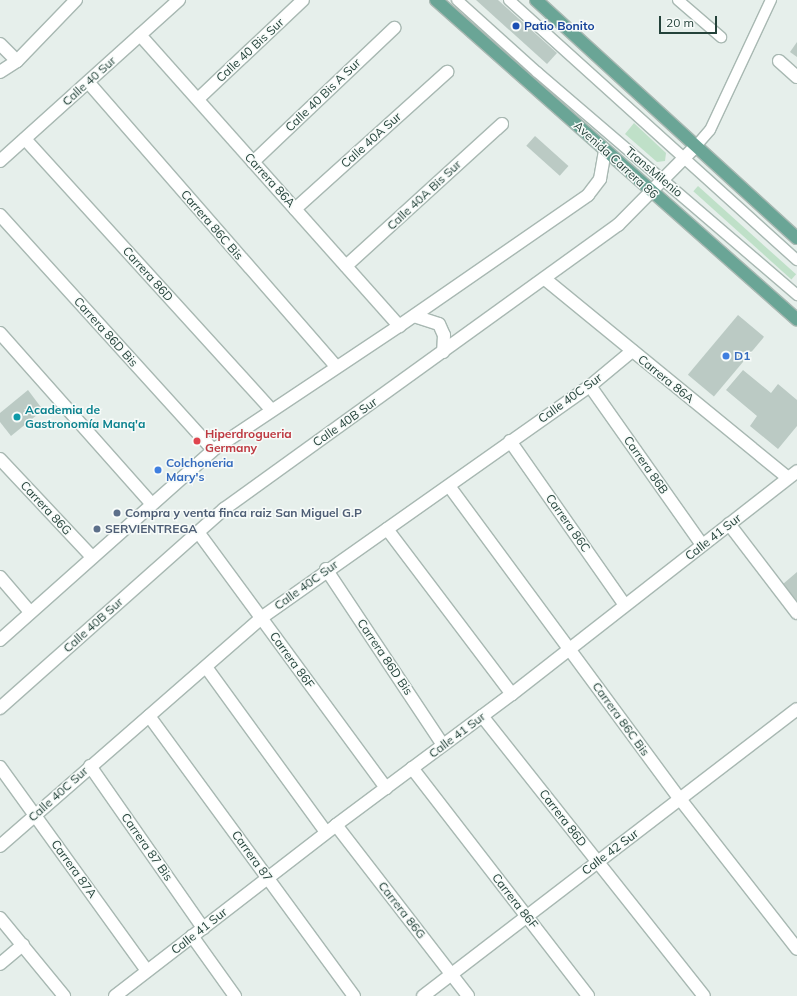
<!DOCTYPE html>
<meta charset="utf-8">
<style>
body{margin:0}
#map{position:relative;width:797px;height:996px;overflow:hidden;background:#e6efeb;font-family:Mulish,sans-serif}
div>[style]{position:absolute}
.green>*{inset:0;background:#bfe0c8;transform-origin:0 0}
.building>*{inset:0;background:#bbcac4;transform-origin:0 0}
.roads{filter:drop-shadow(1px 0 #a8b8b2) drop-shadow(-1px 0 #a8b8b2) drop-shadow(0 1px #a8b8b2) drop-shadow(0 -1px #a8b8b2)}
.service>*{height:10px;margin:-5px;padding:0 5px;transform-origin:5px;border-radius:5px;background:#fff}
.minor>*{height:12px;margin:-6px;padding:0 6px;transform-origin:6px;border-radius:6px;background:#fff}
.tertiary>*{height:12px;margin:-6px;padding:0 6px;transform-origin:6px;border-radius:6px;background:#fff}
.primary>*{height:12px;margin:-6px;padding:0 6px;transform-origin:6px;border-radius:6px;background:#6aa596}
.dots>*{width:11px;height:11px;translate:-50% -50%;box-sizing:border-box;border:2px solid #f7fbf9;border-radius:50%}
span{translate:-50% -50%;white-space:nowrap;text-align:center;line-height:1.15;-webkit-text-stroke:3px #f7fbf9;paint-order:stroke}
.transit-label{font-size:12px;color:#164399;font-weight:700}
.left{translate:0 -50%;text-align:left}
.street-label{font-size:12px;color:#24423a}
.shop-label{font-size:12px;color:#366cbe;font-weight:700}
.culture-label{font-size:12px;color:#0d838f;font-weight:700}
.health-label{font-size:12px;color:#be3a42;font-weight:700}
.service-label{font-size:12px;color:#4e5e75;font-weight:700}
.scale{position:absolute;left:659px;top:16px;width:58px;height:18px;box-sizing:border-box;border:2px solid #24423a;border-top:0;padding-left:5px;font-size:12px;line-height:14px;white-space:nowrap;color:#24423a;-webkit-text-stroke:3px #f7fbf9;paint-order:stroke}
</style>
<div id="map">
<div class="green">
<i style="clip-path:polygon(634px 123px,666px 153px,665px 161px,657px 162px,625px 134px)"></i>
<i style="left:698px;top:186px;width:132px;height:7px;rotate:42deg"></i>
</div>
<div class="building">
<i style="clip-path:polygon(476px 0,498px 0,557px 53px,547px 64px)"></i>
<i style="clip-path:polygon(797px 42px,797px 57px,790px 52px)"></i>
<i style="left:535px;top:136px;width:45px;height:13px;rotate:42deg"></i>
<i style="left:738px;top:315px;width:34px;height:78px;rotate:40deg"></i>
<i style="clip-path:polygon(743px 370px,771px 393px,778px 384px,797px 400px,797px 426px,778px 449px,750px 426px,757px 416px,726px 390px)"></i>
<i style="clip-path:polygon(28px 390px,43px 410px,11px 436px,0 422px,0 413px)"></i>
<i style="clip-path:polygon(797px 572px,797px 601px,783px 584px)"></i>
</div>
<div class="roads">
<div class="service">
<i style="left:457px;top:0;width:108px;rotate:42deg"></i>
<i style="left:537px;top:72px;width:343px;rotate:40.6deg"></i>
<i style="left:509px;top:0;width:388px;rotate:42.1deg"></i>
<i style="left:678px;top:0;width:57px;rotate:40.7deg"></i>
<i style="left:696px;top:146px;width:21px;rotate:-49deg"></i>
<i style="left:710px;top:130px;width:144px;rotate:-64.9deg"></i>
</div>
<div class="minor">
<i style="left:140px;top:35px;width:390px;rotate:48.3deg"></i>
<i style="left:0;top:44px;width:24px;rotate:45deg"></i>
<i style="left:779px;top:61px;width:24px;rotate:42deg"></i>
<i style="left:0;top:72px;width:20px;rotate:-33deg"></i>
<i style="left:17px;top:61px;width:85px;rotate:-46deg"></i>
<i style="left:88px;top:82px;width:378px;rotate:48.9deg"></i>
<i style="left:198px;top:99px;width:144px;rotate:-43.3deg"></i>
<i style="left:25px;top:139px;width:365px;rotate:47.7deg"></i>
<i style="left:0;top:161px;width:241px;rotate:-42deg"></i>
<i style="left:253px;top:162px;width:195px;rotate:-43.5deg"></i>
<i style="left:295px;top:209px;width:205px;rotate:-42deg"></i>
<i style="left:0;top:215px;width:317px;rotate:47.8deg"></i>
<i style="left:346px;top:266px;width:211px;rotate:-42.3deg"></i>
<i style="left:545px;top:279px;width:314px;rotate:39.3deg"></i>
<i style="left:0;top:333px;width:227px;rotate:48.4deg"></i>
<i style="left:590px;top:386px;width:194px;rotate:54.8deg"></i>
<i style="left:510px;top:441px;width:200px;rotate:55deg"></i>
<i style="left:0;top:459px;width:134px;rotate:46.8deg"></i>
<i style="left:449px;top:486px;width:389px;rotate:53.6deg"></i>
<i style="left:680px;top:799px;width:190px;rotate:52deg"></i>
<i style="left:729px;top:524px;width:112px;rotate:52.6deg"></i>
<i style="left:387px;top:529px;width:207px;rotate:52.9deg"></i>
<i style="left:198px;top:532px;width:318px;rotate:53.7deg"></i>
<i style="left:326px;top:569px;width:211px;rotate:56.4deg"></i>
<i style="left:0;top:577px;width:46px;rotate:49.4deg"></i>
<i style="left:206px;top:667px;width:204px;rotate:54deg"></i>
<i style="left:149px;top:716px;width:347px;rotate:53.8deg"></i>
<i style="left:482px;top:716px;width:357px;rotate:51.6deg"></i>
<i style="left:90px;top:766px;width:198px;rotate:55.1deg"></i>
<i style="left:0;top:767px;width:251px;rotate:54.2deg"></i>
<i style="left:412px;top:768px;width:288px;rotate:52.3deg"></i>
<i style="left:336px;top:825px;width:216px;rotate:52.3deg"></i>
<i style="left:0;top:846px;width:347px;rotate:-41.1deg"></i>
<i style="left:261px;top:618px;width:403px;rotate:-35.2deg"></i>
<i style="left:590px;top:386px;width:55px;rotate:-39.8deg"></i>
<i style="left:0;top:918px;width:101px;rotate:50.6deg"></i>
<i style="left:192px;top:936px;width:74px;rotate:54.4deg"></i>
<i style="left:0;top:964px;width:30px;rotate:-40deg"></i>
<i style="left:115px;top:996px;width:279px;rotate:-37.7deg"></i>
<i style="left:336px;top:825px;width:219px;rotate:-36.7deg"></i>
<i style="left:512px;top:694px;width:362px;rotate:-38deg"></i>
<i style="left:423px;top:996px;width:471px;rotate:-37.5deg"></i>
</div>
<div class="tertiary">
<i style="left:414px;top:316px;width:26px;rotate:18deg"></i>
<i style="left:439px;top:324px;width:12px;rotate:66deg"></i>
<i style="left:444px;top:335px;width:17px;rotate:93deg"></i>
<i style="left:0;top:640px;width:285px;rotate:-41.7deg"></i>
<i style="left:213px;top:450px;width:224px;rotate:-33.7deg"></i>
<i style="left:399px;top:326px;width:230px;rotate:-34.7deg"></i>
<i style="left:588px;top:195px;width:20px;rotate:-53deg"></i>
<i style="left:600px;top:179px;width:29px;rotate:-80deg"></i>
<i style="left:0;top:708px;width:300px;rotate:-41.6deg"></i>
<i style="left:224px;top:509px;width:486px;rotate:-35.8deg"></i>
<i style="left:618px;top:225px;width:111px;rotate:-45.4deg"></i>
</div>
<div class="primary">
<i style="left:436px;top:0;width:482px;rotate:41.5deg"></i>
<i style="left:536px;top:0;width:353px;rotate:42.4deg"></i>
</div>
</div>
<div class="dots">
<i style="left:516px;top:26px;background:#1a4fb4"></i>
<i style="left:726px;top:356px;background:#3f7fe0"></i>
<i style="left:17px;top:417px;background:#0f9aa8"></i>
<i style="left:197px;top:441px;background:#e0444e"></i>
<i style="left:158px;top:470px;background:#3f7fe0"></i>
<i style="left:117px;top:513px;background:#5c6f8a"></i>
<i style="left:97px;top:529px;background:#5c6f8a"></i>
</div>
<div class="transit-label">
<span class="left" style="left:524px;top:26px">Patio Bonito</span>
</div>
<div class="street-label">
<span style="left:250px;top:50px;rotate:-43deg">Calle 40 Bis Sur</span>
<span style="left:89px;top:81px;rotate:-42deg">Calle 40 Sur</span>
<span style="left:323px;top:95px;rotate:-44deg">Calle 40 Bis A Sur</span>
<span style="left:371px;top:140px;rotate:-42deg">Calle 40A Sur</span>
<span style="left:616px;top:160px;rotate:42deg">Avenida Carrera 86</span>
<span style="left:654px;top:172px;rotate:40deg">TransMilenio</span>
<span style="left:270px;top:180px;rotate:48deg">Carrera 86A</span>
<span style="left:424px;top:195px;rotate:-43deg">Calle 40A Bis Sur</span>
<span style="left:212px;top:225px;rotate:49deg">Carrera 86C Bis</span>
<span style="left:148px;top:274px;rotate:48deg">Carrera 86D</span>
<span style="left:106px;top:332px;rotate:48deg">Carrera 86D Bis</span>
<span style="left:666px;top:379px;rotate:39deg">Carrera 86A</span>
<span style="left:570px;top:398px;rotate:-36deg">Calle 40C Sur</span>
<span style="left:345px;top:422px;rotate:-35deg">Calle 40B Sur</span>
<span style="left:646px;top:465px;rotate:55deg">Carrera 86B</span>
<span style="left:46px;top:508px;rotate:47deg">Carrera 86G</span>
<span style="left:568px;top:523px;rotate:55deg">Carrera 86C</span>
<span style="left:713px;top:537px;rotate:-38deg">Calle 41 Sur</span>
<span style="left:306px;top:585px;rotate:-36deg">Calle 40C Sur</span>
<span style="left:93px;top:625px;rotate:-42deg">Calle 40B Sur</span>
<span style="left:385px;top:657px;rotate:56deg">Carrera 86D Bis</span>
<span style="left:292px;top:660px;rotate:54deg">Carrera 86F</span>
<span style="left:621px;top:719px;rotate:54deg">Carrera 86C Bis</span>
<span style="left:457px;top:735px;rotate:-37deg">Calle 41 Sur</span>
<span style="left:58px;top:794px;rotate:-42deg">Calle 40C Sur</span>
<span style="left:563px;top:818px;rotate:52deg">Carrera 86D</span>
<span style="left:147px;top:847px;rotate:55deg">Carrera 87 Bis</span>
<span style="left:610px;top:852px;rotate:-37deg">Calle 42 Sur</span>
<span style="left:252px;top:856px;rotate:54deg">Carrera 87</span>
<span style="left:74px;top:869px;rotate:54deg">Carrera 87A</span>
<span style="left:515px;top:901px;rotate:52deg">Carrera 86F</span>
<span style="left:402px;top:910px;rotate:52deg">Carrera 86G</span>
<span style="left:199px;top:931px;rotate:-38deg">Calle 41 Sur</span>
</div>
<div class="shop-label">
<span class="left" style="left:734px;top:356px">D1</span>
<span class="left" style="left:166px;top:470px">Colchoneria<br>Mary's</span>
</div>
<div class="culture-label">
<span class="left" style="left:25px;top:417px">Academia de<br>Gastronomía Manq'a</span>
</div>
<div class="health-label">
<span class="left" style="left:205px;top:441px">Hiperdrogueria<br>Germany</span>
</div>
<div class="service-label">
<span class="left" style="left:125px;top:513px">Compra y venta finca raiz San Miguel G.P</span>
<span class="left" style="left:105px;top:529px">SERVIENTREGA</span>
</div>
<div class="scale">20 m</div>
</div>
